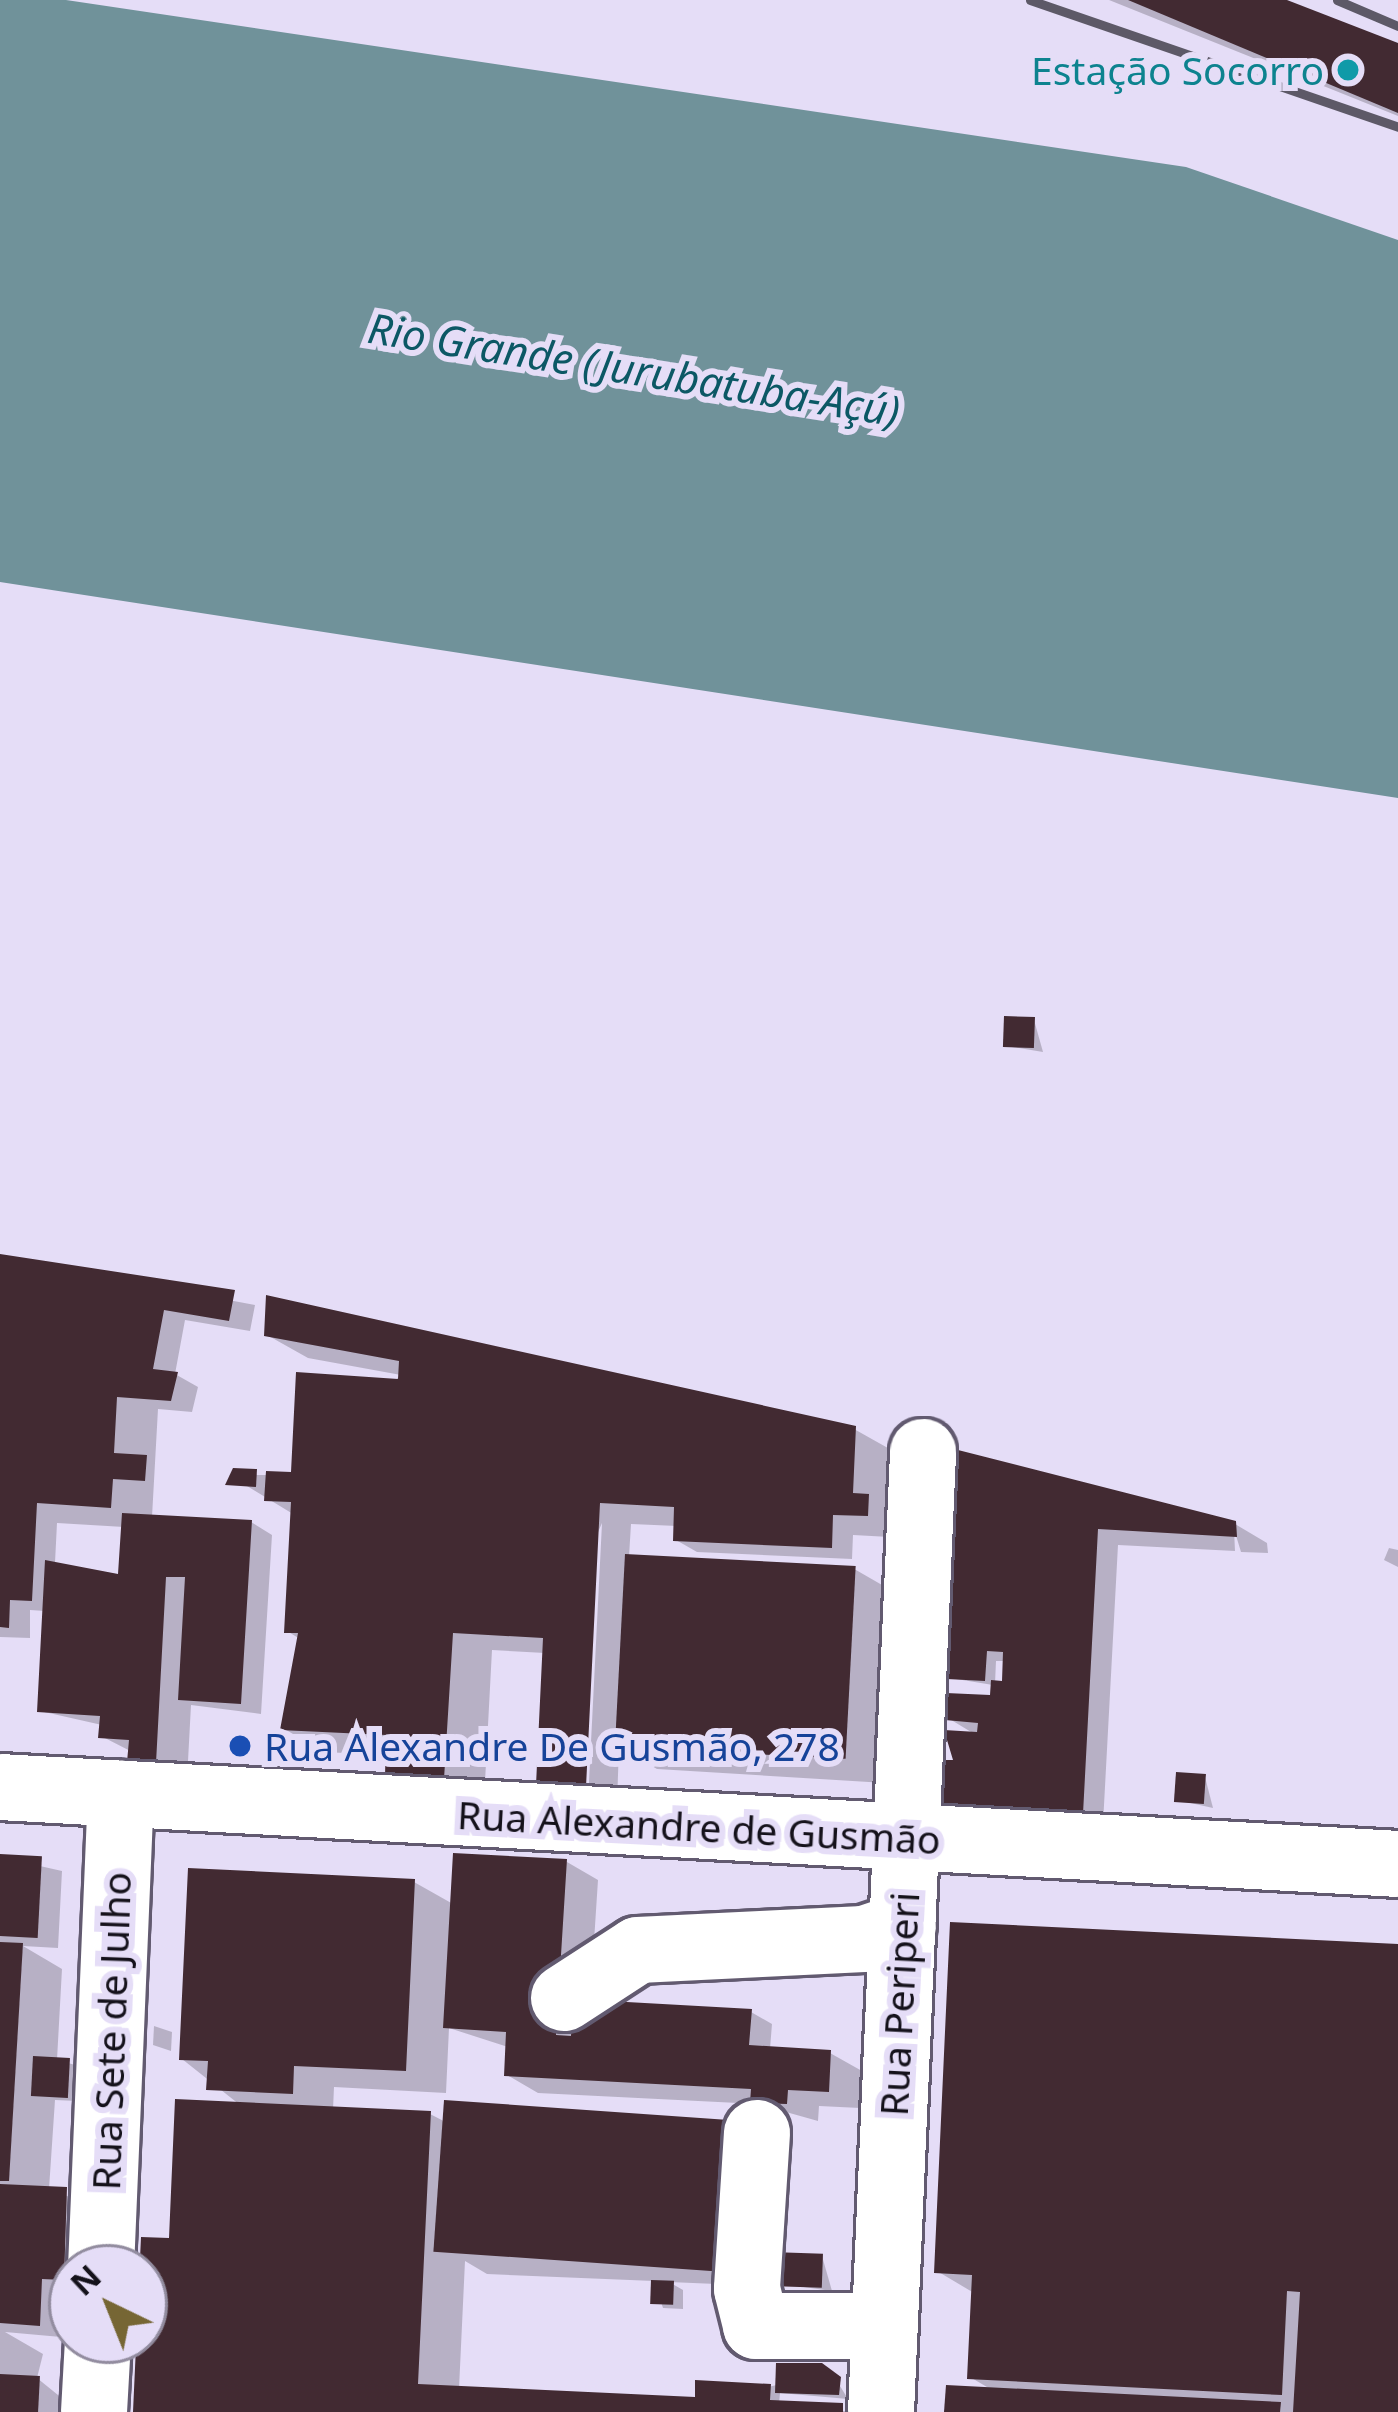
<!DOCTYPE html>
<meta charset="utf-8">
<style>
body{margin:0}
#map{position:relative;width:1398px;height:2412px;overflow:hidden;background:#e5ddf7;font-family:"Noto Sans",sans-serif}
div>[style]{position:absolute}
.water>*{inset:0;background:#70929a}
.shadow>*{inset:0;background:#0003}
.building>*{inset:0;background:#422a32;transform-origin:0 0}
.roads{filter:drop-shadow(3px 0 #625a70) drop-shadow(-3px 0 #625a70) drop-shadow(0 3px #625a70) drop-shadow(0 -3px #625a70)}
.minor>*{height:66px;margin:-33px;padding:0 33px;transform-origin:33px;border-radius:33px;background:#fff}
.rail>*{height:9px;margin:-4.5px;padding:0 4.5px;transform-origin:4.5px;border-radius:4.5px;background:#5d5967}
.dots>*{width:33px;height:33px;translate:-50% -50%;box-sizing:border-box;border:6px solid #e5ddf7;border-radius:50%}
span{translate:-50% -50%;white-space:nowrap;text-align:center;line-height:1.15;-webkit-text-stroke:12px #e5ddf7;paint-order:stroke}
.culture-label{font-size:39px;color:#0d838f}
.right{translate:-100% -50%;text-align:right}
.transit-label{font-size:39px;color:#164399}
.left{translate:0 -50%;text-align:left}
.street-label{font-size:39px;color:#15121b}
.water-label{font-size:42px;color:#0c5865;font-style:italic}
.north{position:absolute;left:48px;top:2244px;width:120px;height:120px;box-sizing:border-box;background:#e5ddf7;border:3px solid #928c9f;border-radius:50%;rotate:317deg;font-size:33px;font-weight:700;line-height:48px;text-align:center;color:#15121b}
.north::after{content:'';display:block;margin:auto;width:42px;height:54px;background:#766634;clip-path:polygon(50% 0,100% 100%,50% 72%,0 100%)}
</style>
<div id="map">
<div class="water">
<i style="clip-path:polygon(0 0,66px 0,1186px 167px,1398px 240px,1398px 798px,0 582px)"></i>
</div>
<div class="shadow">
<i style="clip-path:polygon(1109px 0,1269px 0,1398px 50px,1398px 116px)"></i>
<i style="clip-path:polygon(1034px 1020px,1043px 1052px,1006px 1046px)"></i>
<i style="clip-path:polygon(evenodd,0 1257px,255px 1305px,250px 1331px,185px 1320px,175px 1374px,198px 1387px,192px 1412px,158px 1409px,152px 1517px,251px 1522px,272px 1535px,261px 1714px,191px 1705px,187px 1780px,101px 1736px,102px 1725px,40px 1711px,45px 1611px,30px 1610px,30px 1638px,0 1637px,0 1257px,57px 1523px,124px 1527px,121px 1575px,55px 1563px,57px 1523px)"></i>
<i style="clip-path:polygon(267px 1335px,854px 1429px,895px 1452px,908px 1538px,853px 1535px,852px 1559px,697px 1552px,676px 1540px,677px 1526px,631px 1524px,629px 1557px,856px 1570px,896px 1593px,885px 1783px,657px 1769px,619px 1747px,617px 1804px,588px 1802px,602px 1523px,545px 1653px,492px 1650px,484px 1801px,388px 1755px,323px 1752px,283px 1728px,300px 1639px,287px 1631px,293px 1514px,229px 1475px,294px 1475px,401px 1375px,308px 1358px)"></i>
<i style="clip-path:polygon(evenodd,961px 1454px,1235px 1524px,1267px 1543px,1268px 1553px,1241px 1552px,1234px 1529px,1235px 1551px,1118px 1545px,1103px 1824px,957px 1763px,976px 1735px,948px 1718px,993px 1698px,993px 1685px,950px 1678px,961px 1454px,996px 1661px,1006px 1661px,1005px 1684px,995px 1684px,996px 1661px)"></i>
<i style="clip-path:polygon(1389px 1548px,1398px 1550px,1398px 1567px,1384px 1560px)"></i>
<i style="clip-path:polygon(1205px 1777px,1213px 1808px,1177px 1800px)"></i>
<i style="clip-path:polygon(0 1857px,62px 1871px,58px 1948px,23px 1946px,62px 1969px,57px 2060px,79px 2066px,77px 2101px,55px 2100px,49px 2189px,98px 2208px,72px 2290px,63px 2289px,61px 2337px,5px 2332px,43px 2354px,37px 2378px,79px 2412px,0 2412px)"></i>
<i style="clip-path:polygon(567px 1862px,598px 1880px,590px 2003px,751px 2012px,772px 2024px,770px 2049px,830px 2053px,862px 2071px,860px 2108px,819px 2106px,818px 2121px,758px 2104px,538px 2093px,507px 2075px,508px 2047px,449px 2028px,446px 2093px,334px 2087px,333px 2110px,430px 2114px,766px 2286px,669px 2282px,683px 2290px,683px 2309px,663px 2308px,654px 2281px,487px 2274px,465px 2261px,459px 2389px,708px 2400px,832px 2373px,848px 2399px,780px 2393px,779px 2404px,852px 2412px,137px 2412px,172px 2242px,240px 2105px,182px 2059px,414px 1882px,453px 1904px)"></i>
<i style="clip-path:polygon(1398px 1947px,1398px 2412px,947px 2412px,992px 2390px,970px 2377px,974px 2293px,937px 2271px)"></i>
<i style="clip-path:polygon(154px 2026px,172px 2032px,171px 2051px,153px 2045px)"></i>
<i style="clip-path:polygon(822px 2256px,832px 2291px,768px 2282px)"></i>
</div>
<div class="building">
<i style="clip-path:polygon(1128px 0,1287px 0,1398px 43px,1398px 113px)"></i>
<i style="left:1004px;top:1016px;width:31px;height:31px;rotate:2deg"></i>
<i style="clip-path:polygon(0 1254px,235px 1290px,229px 1321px,164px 1310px,153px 1369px,178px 1372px,171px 1401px,117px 1397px,114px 1453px,147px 1455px,145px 1481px,113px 1479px,111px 1508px,37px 1503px,32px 1601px,10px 1600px,9px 1628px,0 1627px)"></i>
<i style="clip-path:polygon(266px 1295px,856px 1426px,853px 1493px,869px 1494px,868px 1516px,833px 1515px,832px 1548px,673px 1541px,674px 1507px,600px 1503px,586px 1787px,536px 1785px,543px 1638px,453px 1633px,444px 1779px,385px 1776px,386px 1735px,280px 1730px,298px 1633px,284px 1633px,291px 1502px,264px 1501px,266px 1471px,291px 1472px,296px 1372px,398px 1379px,399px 1361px,264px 1336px)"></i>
<i style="clip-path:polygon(958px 1450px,1236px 1521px,1237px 1537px,1098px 1529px,1083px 1814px,940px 1809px,943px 1760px,953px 1760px,944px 1730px,977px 1732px,978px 1723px,945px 1720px,946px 1693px,990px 1695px,991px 1680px,1002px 1681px,1003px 1652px,987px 1651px,985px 1681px,947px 1679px)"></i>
<i style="clip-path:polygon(257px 1469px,256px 1487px,225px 1485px,233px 1468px)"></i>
<i style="clip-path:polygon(122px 1513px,252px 1520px,241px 1704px,178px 1700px,185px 1577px,166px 1577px,156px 1763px,127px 1762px,129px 1740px,98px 1738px,100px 1716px,37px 1712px,45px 1560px,118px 1574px)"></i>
<i style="left:625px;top:1554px;width:231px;height:193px;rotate:3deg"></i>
<i style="left:1176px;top:1772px;width:30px;height:30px;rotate:4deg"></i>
<i style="clip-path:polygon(453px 1853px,567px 1859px,556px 2035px,571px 2036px,573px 1999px,752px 2009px,749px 2045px,831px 2050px,829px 2092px,788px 2090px,787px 2104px,750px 2103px,751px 2089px,504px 2076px,506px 2032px,443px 2028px)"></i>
<i style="left:0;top:1854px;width:42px;height:82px;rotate:3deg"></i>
<i style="clip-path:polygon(188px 1868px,415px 1879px,406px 2071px,294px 2066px,293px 2094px,206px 2090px,208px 2061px,179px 2060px)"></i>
<i style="clip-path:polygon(950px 1922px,1398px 1944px,1398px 2412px,1293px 2412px,1300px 2292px,1287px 2291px,1282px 2395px,967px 2379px,972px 2275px,934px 2273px)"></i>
<i style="clip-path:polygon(0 1942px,23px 1943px,9px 2181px,0 2181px)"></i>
<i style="left:33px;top:2056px;width:37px;height:40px;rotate:3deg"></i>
<i style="clip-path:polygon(175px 2099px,431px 2111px,418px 2384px,695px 2397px,695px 2380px,771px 2384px,770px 2400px,843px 2403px,843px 2412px,133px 2412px,141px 2237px,169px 2238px)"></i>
<i style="left:444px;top:2100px;width:289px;height:152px;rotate:4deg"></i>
<i style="clip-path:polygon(0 2184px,67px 2187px,64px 2280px,42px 2279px,40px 2326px,0 2323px)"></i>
<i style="left:771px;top:2252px;width:52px;height:34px;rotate:2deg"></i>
<i style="left:651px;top:2280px;width:23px;height:24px;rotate:2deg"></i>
<i style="clip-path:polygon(776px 2363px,822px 2363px,841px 2377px,839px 2395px,775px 2393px)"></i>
<i style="left:0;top:2374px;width:40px;height:38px;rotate:3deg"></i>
<i style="clip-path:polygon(946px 2385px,1281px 2402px,1280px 2412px,944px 2412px)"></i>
</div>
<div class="roads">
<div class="minor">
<i style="left:0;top:1787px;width:1400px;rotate:3.15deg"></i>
<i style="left:564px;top:1998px;width:88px;rotate:-33deg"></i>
<i style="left:638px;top:1950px;width:226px;rotate:-2.8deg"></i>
<i style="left:864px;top:1939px;width:41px;rotate:-18.4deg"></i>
<i style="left:757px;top:2133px;width:156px;rotate:93.7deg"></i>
<i style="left:747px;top:2289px;width:38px;rotate:76deg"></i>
<i style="left:756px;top:2326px;width:129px"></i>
<i style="left:101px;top:2268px;width:475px;rotate:-87.6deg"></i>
<i style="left:94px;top:2412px;width:72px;rotate:-86.8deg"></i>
<i style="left:881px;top:2412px;width:961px;rotate:-87.49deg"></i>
</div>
</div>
<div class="rail">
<i style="left:1030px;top:0;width:389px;rotate:19deg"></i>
<i style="left:1337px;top:0;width:66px;rotate:23.1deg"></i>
</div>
<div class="dots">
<i style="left:1348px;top:70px;background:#0f9aa8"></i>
<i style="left:240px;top:1746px;background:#1a4fb4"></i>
</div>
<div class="culture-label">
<span class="right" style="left:1324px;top:70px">Estação Socorro</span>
</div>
<div class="transit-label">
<span class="left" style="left:264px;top:1746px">Rua Alexandre De Gusmão, 278</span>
</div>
<div class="street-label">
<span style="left:699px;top:1827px;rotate:3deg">Rua Alexandre de Gusmão</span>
<span style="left:899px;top:2004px;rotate:-87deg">Rua Periperi</span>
<span style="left:111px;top:2031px;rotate:-88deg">Rua Sete de Julho</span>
</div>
<div class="water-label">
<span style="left:634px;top:369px;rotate:9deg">Rio Grande (Jurubatuba-Açú)</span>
</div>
<div class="north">N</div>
</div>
